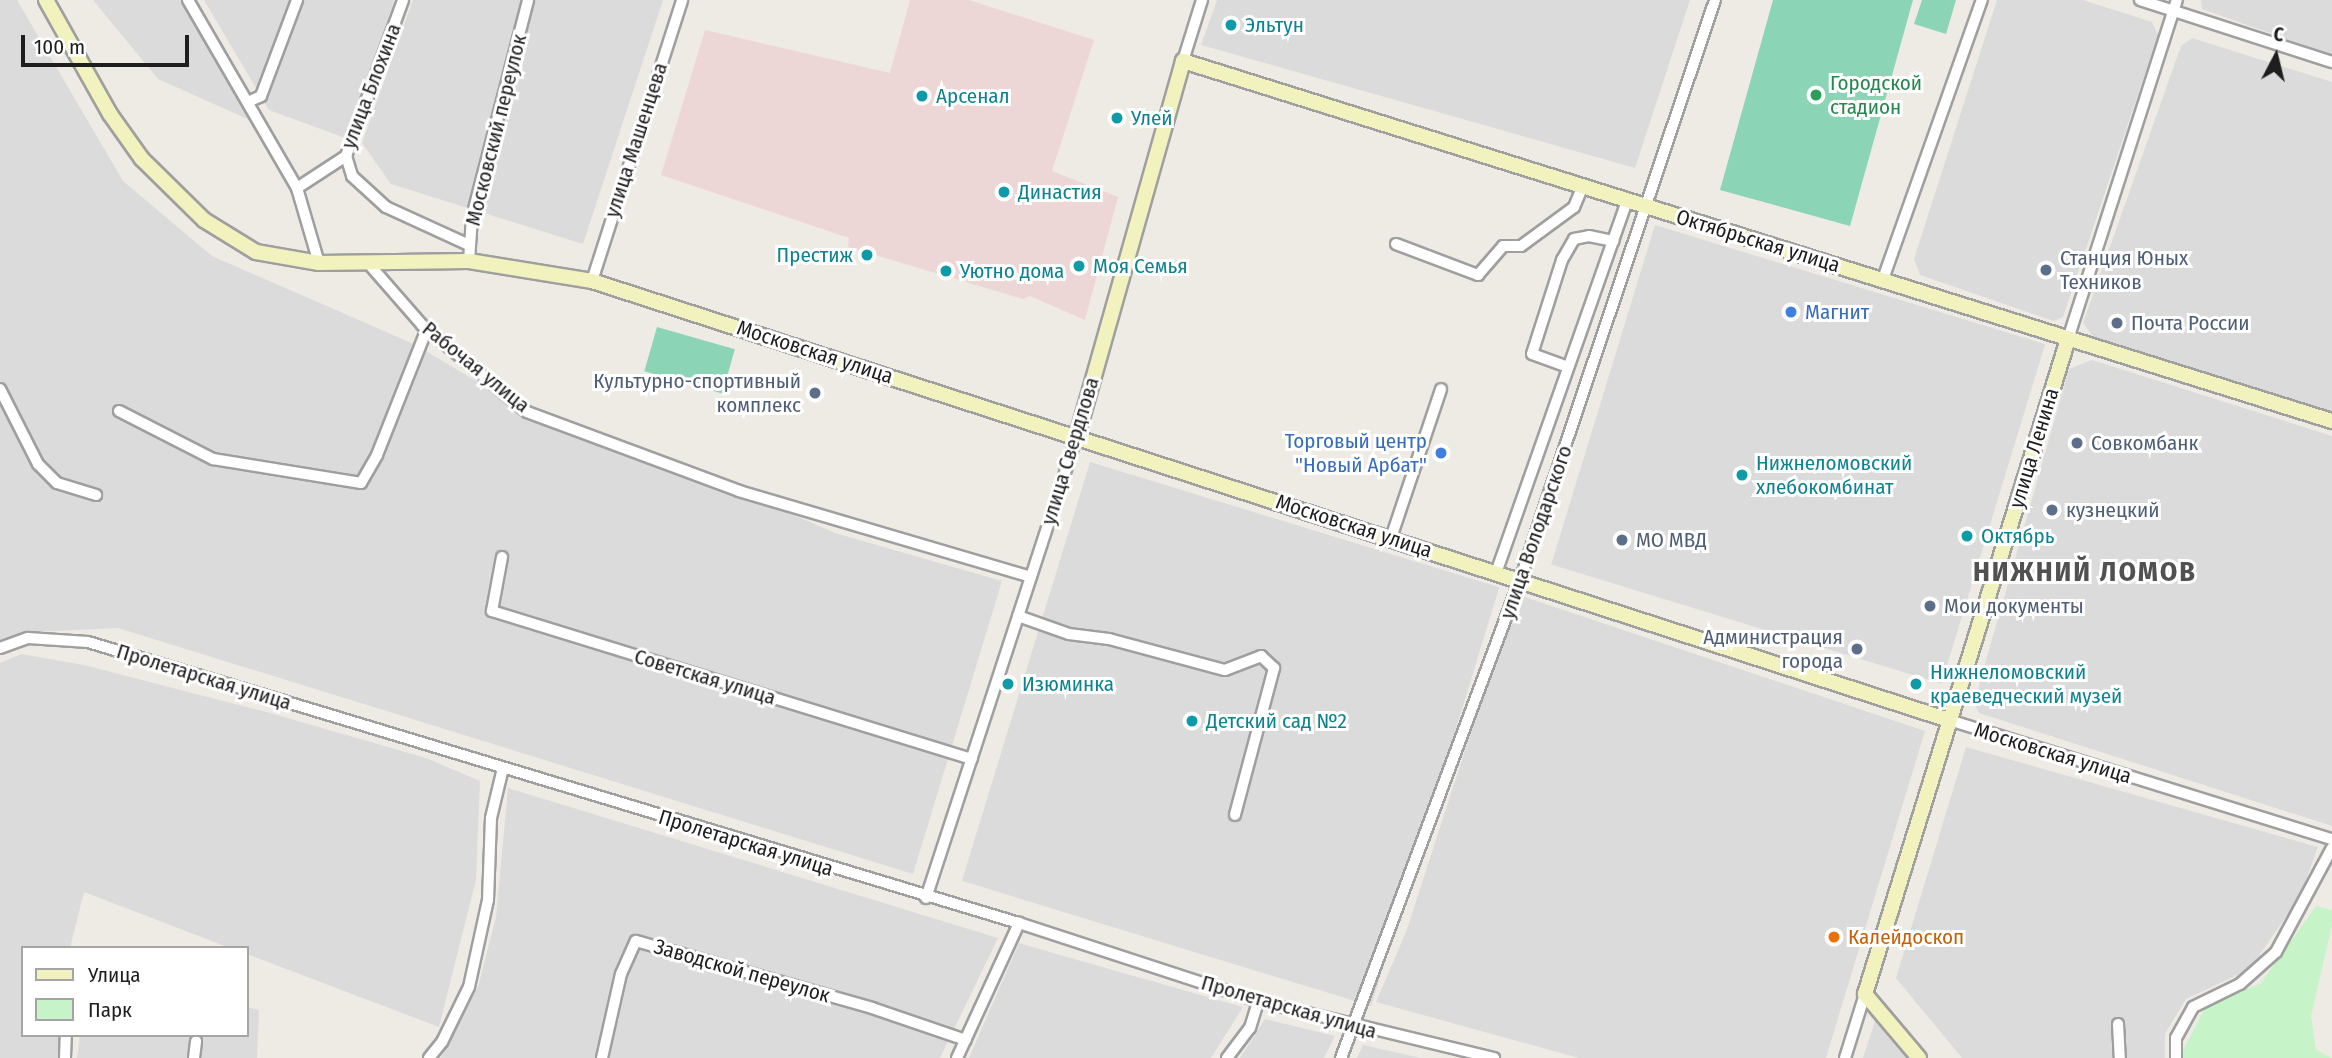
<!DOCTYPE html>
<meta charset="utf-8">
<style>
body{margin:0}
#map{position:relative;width:2332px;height:1058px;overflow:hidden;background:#eeebe5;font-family:"Fira Sans Condensed",sans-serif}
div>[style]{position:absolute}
.residential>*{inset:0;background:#dcdbdb;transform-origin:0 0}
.commercial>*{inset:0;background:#edd6d6}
.park>*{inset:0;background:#c7f3c9}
.pitch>*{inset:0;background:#8cd4b6;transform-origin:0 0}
.roads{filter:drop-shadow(2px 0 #9f9f9f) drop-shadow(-2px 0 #9f9f9f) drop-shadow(0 2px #9f9f9f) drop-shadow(0 -2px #9f9f9f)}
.street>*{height:10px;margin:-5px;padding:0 5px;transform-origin:5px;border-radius:5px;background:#fff}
.secondary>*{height:14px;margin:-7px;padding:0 7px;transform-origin:7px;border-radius:7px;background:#f2f2bf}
.dots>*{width:19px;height:19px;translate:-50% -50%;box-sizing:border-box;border:4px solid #fff;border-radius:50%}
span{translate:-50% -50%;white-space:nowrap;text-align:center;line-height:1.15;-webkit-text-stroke:6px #fff;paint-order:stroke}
.culture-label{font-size:21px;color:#0d838f}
.left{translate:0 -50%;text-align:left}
.right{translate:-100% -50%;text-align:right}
.leisure-label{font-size:21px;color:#27864d}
.street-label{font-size:21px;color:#1e1e1e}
.service-label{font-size:21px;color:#4e5e75}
.shop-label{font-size:21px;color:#366cbe}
.food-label{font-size:21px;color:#c56008}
.district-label{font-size:28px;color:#515151;font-weight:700;letter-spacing:2px}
.legend{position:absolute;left:21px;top:946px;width:228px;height:91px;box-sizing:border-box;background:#fff;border:2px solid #a5a5a5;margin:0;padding:9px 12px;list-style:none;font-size:21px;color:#1e1e1e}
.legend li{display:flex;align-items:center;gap:14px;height:35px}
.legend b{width:35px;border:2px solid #a5a5a5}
.north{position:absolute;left:2241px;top:21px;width:70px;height:70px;-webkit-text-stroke:5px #fff;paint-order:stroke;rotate:7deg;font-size:19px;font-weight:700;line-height:28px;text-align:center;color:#1e1e1e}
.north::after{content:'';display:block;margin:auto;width:24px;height:32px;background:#1e1e1e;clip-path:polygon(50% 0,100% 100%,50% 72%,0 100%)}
.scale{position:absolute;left:21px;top:35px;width:168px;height:32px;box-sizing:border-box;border:4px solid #1e1e1e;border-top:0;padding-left:9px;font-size:21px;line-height:24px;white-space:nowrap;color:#1e1e1e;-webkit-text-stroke:5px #fff;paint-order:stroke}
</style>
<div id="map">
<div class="residential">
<i style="clip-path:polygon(0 0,17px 0,123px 181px,212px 256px,416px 345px,544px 422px,739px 491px,835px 533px,1002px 581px,913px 874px,118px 628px,34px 632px,0 643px)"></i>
<i style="clip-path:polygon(93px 0,188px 0,259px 124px,158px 79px)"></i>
<i style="clip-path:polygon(204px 0,394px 0,348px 139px,269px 110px)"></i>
<i style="clip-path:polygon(413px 0,663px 0,583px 244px,391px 184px,362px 143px)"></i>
<i style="clip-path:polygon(1217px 0,1690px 0,1635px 168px,1201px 45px)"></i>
<i style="clip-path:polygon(1997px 0,2083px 0,2152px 22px,2158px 35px,2063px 317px,2054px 321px,1920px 275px,1914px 259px)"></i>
<i style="clip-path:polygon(2201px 0,2332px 0,2332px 55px,2202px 9px)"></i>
<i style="clip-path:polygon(2192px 38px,2332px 82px,2332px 416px,2095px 339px,2083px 323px,2181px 46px)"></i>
<i style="left:1655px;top:225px;width:408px;height:355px;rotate:17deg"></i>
<i style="clip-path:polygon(2092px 360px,2332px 436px,2332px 826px,1979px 713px,1974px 703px,2069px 369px)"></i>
<i style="left:1090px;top:462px;width:428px;height:438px;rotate:17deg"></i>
<i style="clip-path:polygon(1516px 594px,1925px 731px,1826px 1058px,1579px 1058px,1376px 1002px,1406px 932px)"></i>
<i style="clip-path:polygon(21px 654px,84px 665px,270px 713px,426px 758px,480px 781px,476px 880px,439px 1027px,247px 954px,247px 948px,230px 948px,84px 892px,70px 948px,23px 948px,23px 1035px,64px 1035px,62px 1058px,0 1058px,0 663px)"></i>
<i style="clip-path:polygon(1966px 747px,2318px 847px,2300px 896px,2250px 969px,2186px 999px,2165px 1034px,2165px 1058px,1962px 1058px,1896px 978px)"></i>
<i style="clip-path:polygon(508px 788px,998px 938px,940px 1058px,441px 1058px,478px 987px,496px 917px)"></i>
<i style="clip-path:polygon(1019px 943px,1074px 959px,1243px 1007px,1211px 1058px,969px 1058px)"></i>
<i style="clip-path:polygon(247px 1007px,259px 1010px,257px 1058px,77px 1058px,80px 1035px,247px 1035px)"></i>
<i style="clip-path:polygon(1265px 1019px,1335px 1036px,1324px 1058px,1240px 1058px)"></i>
<i style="clip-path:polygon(1875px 1021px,1906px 1058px,1863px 1058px)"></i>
<i style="clip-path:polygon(1363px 1045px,1421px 1058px,1357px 1058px)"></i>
</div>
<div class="commercial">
<i style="clip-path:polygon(910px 0,969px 0,1094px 40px,1052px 171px,1118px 197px,1085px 320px,1030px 296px,1023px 299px,848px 247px,849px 238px,661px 175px,705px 30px,890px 73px)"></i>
</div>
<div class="park">
<i style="clip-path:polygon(2316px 906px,2332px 910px,2332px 925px,2311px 1016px,2316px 1050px,2332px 1058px,2179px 1058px,2205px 1008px,2261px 983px)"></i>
</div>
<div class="pitch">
<i style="clip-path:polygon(1773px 0,1913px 0,1850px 226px,1720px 190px)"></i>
<i style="clip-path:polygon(1922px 0,1956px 0,1946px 34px,1914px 24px)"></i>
<i style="left:657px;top:327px;width:81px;height:46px;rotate:16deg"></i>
</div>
<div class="roads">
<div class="street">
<i style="left:188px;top:0;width:217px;rotate:59.9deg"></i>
<i style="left:297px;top:188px;width:78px;rotate:73.7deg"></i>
<i style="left:2140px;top:0;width:202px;rotate:17.9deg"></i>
<i style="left:1183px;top:61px;width:64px;rotate:-72.7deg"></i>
<i style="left:250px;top:101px;width:12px;rotate:-24deg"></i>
<i style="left:261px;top:96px;width:103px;rotate:-69.4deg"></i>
<i style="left:346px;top:156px;width:21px;rotate:73deg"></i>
<i style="left:352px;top:176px;width:46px;rotate:42.4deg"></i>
<i style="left:386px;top:207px;width:91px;rotate:24.6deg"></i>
<i style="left:297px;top:188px;width:59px;rotate:-33.1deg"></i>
<i style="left:346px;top:156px;width:166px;rotate:-69.9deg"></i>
<i style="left:1396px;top:244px;width:88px;rotate:20.7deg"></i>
<i style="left:1478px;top:275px;width:38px;rotate:-49deg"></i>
<i style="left:1503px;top:246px;width:18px"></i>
<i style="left:1521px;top:246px;width:66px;rotate:-36.3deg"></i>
<i style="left:1574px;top:207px;width:23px;rotate:-67deg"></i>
<i style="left:469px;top:261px;width:44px;rotate:-86.1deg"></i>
<i style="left:472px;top:217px;width:224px;rotate:-75.5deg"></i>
<i style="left:368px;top:263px;width:82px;rotate:48.9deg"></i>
<i style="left:422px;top:325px;width:136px;rotate:39.6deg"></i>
<i style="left:527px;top:412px;width:226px;rotate:20.4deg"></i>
<i style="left:739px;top:491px;width:304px;rotate:16.4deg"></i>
<i style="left:1883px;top:279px;width:296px;rotate:-70.5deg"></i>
<i style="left:592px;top:281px;width:295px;rotate:-72.2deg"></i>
<i style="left:2068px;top:339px;width:356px;rotate:-72.2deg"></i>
<i style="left:1568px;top:367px;width:38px;rotate:-160deg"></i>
<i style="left:1532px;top:354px;width:99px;rotate:-72.3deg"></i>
<i style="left:1562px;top:260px;width:24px;rotate:-60deg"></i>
<i style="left:1574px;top:239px;width:15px;rotate:-11deg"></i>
<i style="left:1589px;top:236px;width:25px;rotate:12deg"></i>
<i style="left:0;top:389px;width:84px;rotate:63.1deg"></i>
<i style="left:38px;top:464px;width:27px;rotate:45deg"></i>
<i style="left:57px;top:483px;width:41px;rotate:17.1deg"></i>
<i style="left:119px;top:411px;width:106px;rotate:27.1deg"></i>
<i style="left:213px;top:459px;width:150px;rotate:9.2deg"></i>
<i style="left:361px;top:483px;width:32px;rotate:-60deg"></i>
<i style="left:377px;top:455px;width:136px;rotate:-68.4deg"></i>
<i style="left:1391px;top:538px;width:157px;rotate:-71.4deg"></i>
<i style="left:502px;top:557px;width:55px;rotate:100.5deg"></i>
<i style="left:492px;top:611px;width:502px;rotate:17.14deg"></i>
<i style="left:1496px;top:573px;width:395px;rotate:-70.6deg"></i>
<i style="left:1018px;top:616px;width:54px;rotate:19.4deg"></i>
<i style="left:1069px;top:634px;width:40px;rotate:7.1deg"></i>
<i style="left:1109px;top:639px;width:120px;rotate:15deg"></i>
<i style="left:1225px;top:670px;width:39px;rotate:-21deg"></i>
<i style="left:1261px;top:656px;width:18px;rotate:43deg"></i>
<i style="left:1274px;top:668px;width:152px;rotate:104.9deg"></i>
<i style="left:0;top:648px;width:30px;rotate:-20deg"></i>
<i style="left:28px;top:638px;width:60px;rotate:3.8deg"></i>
<i style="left:88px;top:642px;width:972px;rotate:16.8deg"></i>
<i style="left:1019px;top:923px;width:251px;rotate:18.1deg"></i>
<i style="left:1258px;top:1001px;width:243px;rotate:13.6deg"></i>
<i style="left:1949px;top:720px;width:401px;rotate:17.3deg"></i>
<i style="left:926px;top:898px;width:486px;rotate:-71.9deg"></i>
<i style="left:2118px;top:1024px;width:34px;rotate:87deg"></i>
<i style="left:65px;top:1058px;width:23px;rotate:-88deg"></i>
<i style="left:194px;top:1058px;width:17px;rotate:-83deg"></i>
<i style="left:429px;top:1058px;width:21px;rotate:-51deg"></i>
<i style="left:442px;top:1042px;width:61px;rotate:-63.9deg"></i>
<i style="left:469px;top:987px;width:89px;rotate:-77.7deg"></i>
<i style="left:488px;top:900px;width:82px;rotate:-87.9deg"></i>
<i style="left:491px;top:818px;width:51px;rotate:-76.5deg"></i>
<i style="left:602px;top:1058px;width:86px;rotate:-77.3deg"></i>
<i style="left:621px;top:974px;width:36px;rotate:-66deg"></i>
<i style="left:636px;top:941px;width:245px;rotate:15.8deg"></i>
<i style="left:872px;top:1008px;width:99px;rotate:18.8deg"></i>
<i style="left:957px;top:1058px;width:149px;rotate:-65.3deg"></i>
<i style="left:1227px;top:1058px;width:38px;rotate:-53deg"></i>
<i style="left:1250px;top:1028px;width:28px;rotate:-73deg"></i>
<i style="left:1341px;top:1058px;width:510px;rotate:-69.47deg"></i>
<i style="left:1520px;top:580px;width:612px;rotate:-71.42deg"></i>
<i style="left:1845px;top:1058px;width:67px;rotate:-72.6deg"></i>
<i style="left:2176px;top:1058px;width:20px;rotate:-90deg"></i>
<i style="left:2176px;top:1038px;width:35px;rotate:-61deg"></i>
<i style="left:2193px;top:1007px;width:52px;rotate:-26.1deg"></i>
<i style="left:2240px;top:984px;width:48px;rotate:-41.6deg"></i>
<i style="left:2276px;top:952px;width:118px;rotate:-61.7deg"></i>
</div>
<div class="secondary">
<i style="left:46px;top:0;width:131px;rotate:60.7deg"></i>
<i style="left:110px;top:114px;width:55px;rotate:54.6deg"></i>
<i style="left:142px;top:159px;width:87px;rotate:44.5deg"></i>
<i style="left:204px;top:220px;width:61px;rotate:31.6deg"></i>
<i style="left:256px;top:252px;width:64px;rotate:9.9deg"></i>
<i style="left:319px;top:263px;width:150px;rotate:-0.8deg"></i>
<i style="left:469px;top:261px;width:125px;rotate:9.2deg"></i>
<i style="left:592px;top:281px;width:1426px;rotate:17.93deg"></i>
<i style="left:1077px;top:436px;width:390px;rotate:-74.2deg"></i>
<i style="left:1183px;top:61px;width:1204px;rotate:17.4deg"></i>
<i style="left:1919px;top:1058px;width:84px;rotate:-130.2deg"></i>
<i style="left:1865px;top:994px;width:686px;rotate:-72.78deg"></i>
</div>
</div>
<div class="dots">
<i style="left:1231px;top:25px;background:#0f9aa8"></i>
<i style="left:1816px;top:95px;background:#2e9e5b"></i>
<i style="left:922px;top:96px;background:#0f9aa8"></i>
<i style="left:1117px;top:118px;background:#0f9aa8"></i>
<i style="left:1004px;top:192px;background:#0f9aa8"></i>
<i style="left:867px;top:255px;background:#0f9aa8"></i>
<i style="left:1079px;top:266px;background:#0f9aa8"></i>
<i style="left:2046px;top:270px;background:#5c6f8a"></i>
<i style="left:946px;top:271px;background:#0f9aa8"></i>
<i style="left:1791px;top:312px;background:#3f7fe0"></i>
<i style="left:2117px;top:323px;background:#5c6f8a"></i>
<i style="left:815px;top:393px;background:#5c6f8a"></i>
<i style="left:2077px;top:443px;background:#5c6f8a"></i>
<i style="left:1441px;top:453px;background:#3f7fe0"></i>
<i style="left:1742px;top:475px;background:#0f9aa8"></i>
<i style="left:2052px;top:510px;background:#5c6f8a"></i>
<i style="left:1967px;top:536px;background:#0f9aa8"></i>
<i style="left:1622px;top:540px;background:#5c6f8a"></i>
<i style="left:1930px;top:606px;background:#5c6f8a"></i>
<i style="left:1857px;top:649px;background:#5c6f8a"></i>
<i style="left:1008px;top:684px;background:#0f9aa8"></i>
<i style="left:1916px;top:684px;background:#0f9aa8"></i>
<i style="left:1192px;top:721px;background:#0f9aa8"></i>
<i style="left:1834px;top:937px;background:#e8710a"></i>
</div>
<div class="culture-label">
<span class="left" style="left:1245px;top:25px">Эльтун</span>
<span class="left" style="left:936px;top:96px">Арсенал</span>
<span class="left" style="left:1131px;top:118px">Улей</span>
<span class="left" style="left:1018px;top:192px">Династия</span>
<span class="right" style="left:853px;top:255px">Престиж</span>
<span class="left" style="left:1093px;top:266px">Моя Семья</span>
<span class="left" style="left:960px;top:271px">Уютно дома</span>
<span class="left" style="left:1756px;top:475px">Нижнеломовский<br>хлебокомбинат</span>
<span class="left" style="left:1981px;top:536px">Октябрь</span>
<span class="left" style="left:1930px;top:684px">Нижнеломовский<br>краеведческий музей</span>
<span class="left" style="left:1022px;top:684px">Изюминка</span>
<span class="left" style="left:1206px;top:721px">Детский сад №2</span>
</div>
<div class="leisure-label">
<span class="left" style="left:1830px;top:95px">Городской<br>стадион</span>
</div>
<div class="street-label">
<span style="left:371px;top:86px;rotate:-69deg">улица Блохина</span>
<span style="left:496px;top:130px;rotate:-76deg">Московский переулок</span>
<span style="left:636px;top:140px;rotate:-72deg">улица Машенцева</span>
<span style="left:1758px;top:241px;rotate:17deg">Октябрьская улица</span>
<span style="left:815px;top:352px;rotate:18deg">Московская улица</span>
<span style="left:476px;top:367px;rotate:39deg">Рабочая улица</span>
<span style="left:2034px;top:448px;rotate:-73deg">улица Ленина</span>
<span style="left:1070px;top:451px;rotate:-73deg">улица Свердлова</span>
<span style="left:1354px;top:526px;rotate:18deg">Московская улица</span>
<span style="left:1536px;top:532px;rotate:-71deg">улица Володарского</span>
<span style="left:204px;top:677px;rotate:17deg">Пролетарская улица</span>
<span style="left:705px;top:677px;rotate:17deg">Советская улица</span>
<span style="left:2053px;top:753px;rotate:17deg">Московская улица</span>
<span style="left:746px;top:843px;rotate:17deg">Пролетарская улица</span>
<span style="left:742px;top:971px;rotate:16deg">Заводской переулок</span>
<span style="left:1289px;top:1007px;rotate:16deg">Пролетарская улица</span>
</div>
<div class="service-label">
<span class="left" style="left:2060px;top:270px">Станция Юных<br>Техников</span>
<span class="left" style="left:2131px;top:323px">Почта России</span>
<span class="right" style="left:801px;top:393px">Культурно-спортивный<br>комплекс</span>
<span class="left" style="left:2091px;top:443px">Совкомбанк</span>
<span class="left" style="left:2066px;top:510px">кузнецкий</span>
<span class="left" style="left:1636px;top:540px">МО МВД</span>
<span class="left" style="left:1944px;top:606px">Мои документы</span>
<span class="right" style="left:1843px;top:649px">Администрация<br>города</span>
</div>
<div class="shop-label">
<span class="left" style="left:1805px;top:312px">Магнит</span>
<span class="right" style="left:1427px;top:453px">Торговый центр<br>"Новый Арбат"</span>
</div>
<div class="food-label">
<span class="left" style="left:1848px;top:937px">Калейдоскоп</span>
</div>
<div class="district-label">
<span style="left:2085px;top:572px">НИЖНИЙ ЛОМОВ</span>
</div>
<ul class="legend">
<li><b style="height:9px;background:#f2f2bf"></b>Улица</li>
<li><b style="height:19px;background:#c7f3c9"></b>Парк</li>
</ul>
<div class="north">С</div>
<div class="scale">100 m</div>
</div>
